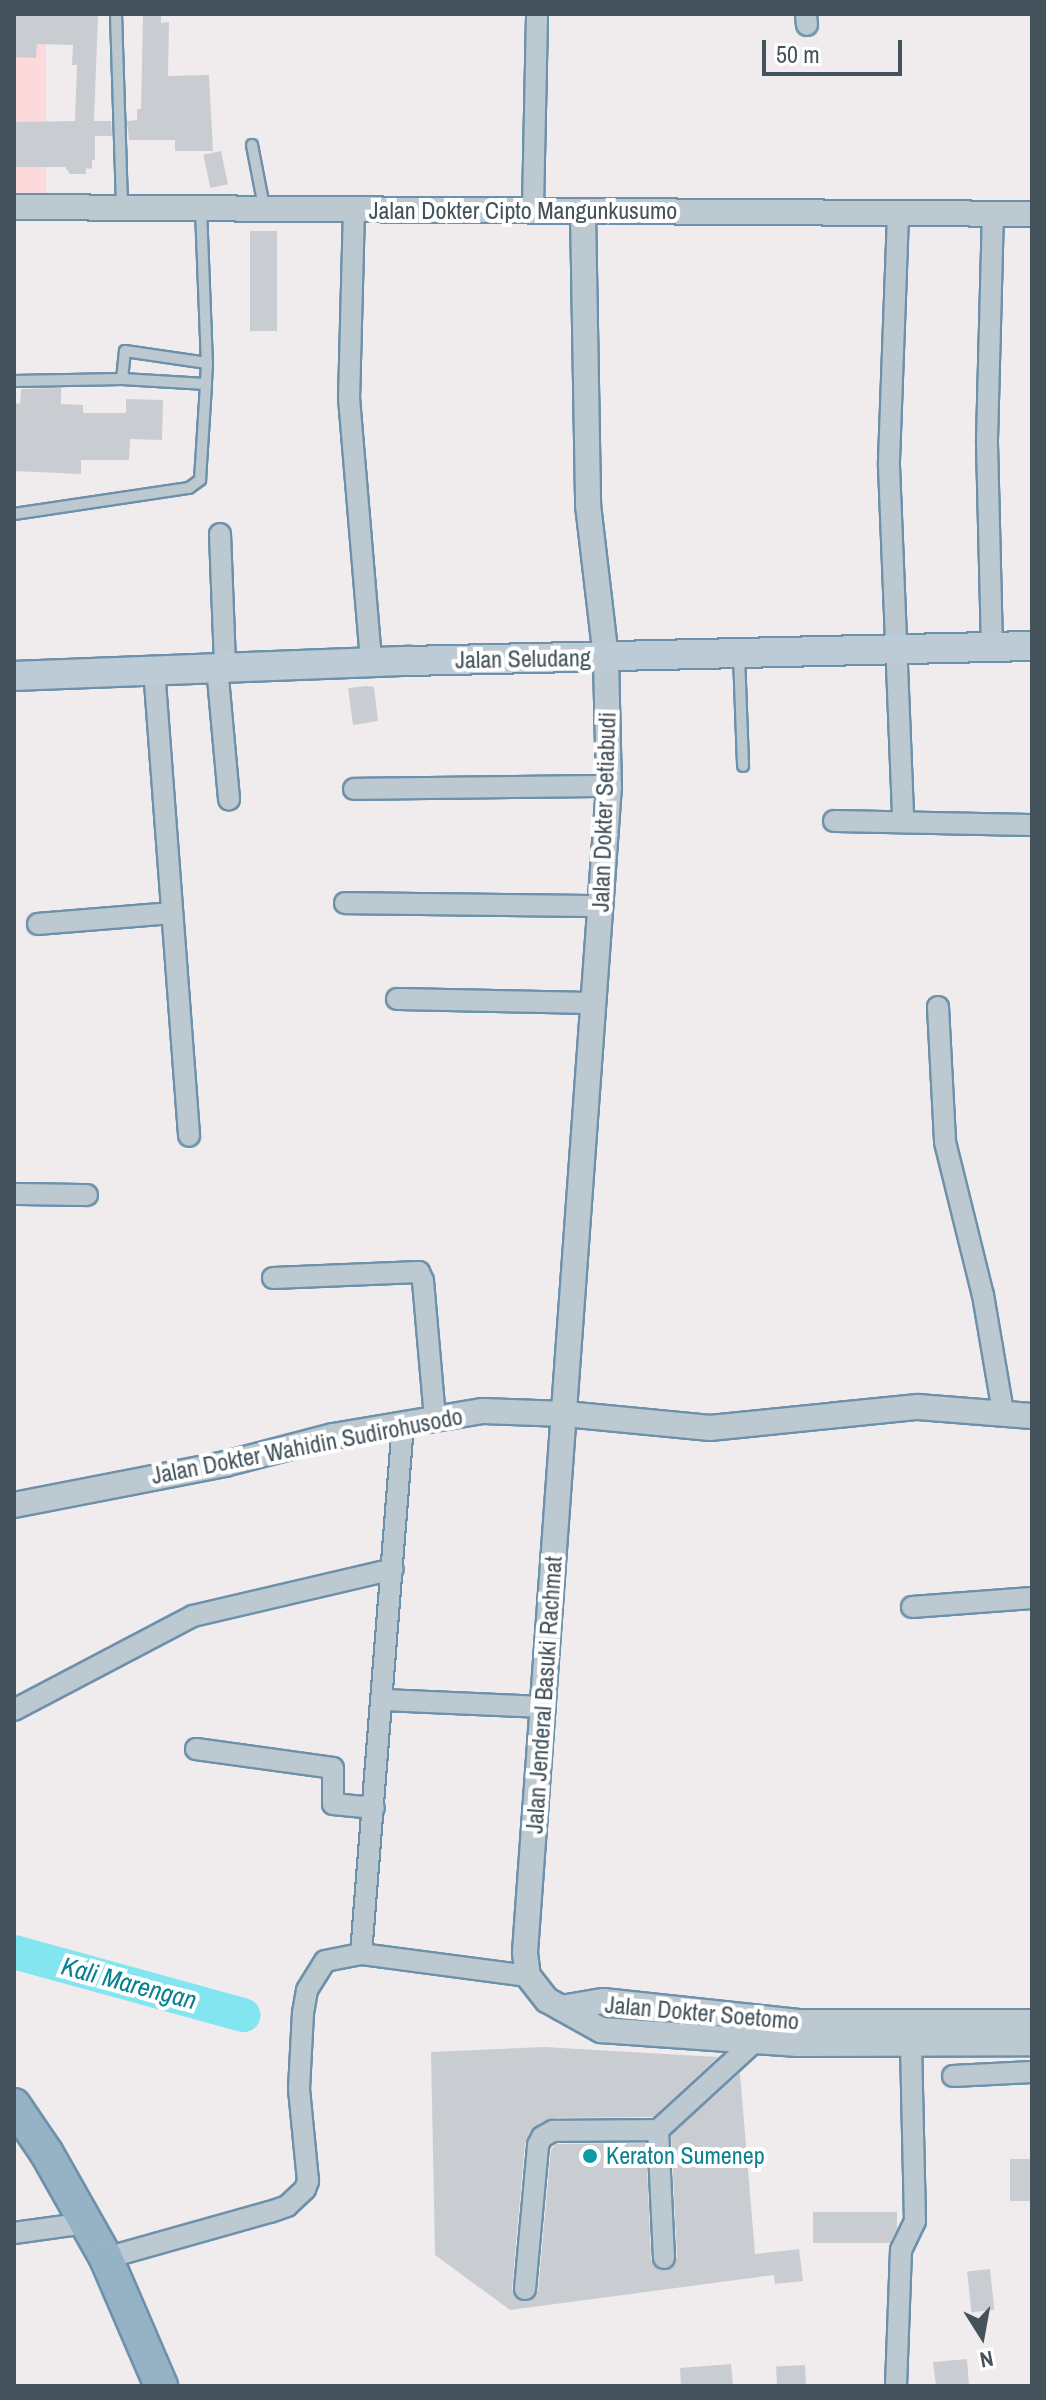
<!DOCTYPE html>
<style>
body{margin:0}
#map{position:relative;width:1046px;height:2400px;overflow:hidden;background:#f0eced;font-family:"Archivo Narrow",sans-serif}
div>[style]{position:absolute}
.medical>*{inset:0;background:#fcdadb;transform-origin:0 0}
.river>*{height:34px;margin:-17px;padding:0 17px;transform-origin:17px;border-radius:17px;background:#82e5f0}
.building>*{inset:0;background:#c9cdd2;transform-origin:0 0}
.roads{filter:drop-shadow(2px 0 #6d91ab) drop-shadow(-2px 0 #6d91ab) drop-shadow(0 2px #6d91ab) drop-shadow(0 -2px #6d91ab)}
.service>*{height:10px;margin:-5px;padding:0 5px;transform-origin:5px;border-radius:5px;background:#bcc9d0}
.minor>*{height:20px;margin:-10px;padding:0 10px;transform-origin:10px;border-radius:10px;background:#bcc9d0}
.tertiary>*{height:24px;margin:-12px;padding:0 12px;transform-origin:12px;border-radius:12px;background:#bcc9d0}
.secondary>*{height:28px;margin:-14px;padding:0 14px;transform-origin:14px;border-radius:14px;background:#bccbd5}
.trunk>*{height:32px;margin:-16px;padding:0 16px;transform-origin:16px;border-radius:16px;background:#96b3c6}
.dots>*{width:22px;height:22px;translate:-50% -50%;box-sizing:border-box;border:4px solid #fff;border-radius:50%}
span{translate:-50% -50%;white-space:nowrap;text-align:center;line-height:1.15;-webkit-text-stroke:8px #fff;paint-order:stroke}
.street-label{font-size:24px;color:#44535b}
.culture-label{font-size:24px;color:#0d838f}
.left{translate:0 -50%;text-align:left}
.water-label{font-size:26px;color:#07808f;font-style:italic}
.frame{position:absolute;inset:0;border:16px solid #44535b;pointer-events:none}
.north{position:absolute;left:942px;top:2296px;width:80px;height:80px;-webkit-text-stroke:6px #fff;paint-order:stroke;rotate:169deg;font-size:22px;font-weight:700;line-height:32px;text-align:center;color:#44535b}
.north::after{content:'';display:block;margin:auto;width:28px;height:36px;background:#44535b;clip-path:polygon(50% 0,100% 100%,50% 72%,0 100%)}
.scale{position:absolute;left:762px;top:40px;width:140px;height:36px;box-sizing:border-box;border:4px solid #44535b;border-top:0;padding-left:10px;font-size:24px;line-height:28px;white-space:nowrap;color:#44535b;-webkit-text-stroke:6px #fff;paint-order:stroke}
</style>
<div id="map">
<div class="medical">
<i style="left:14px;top:14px;width:32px;height:186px"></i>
</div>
<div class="river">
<i style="left:14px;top:1952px;width:238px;rotate:15.4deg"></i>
</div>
<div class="building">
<i style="clip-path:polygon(14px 14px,98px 15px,94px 121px,111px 121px,112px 136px,95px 136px,95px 160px,92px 160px,92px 169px,86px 168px,86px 174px,70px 174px,65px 167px,14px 167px,14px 122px,75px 121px,77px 65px,72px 65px,73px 45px,37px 44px,36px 58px,14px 57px)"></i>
<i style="clip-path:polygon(143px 14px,161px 14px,161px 23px,169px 22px,168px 76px,209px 75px,213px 151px,175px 151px,175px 140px,129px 140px,127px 121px,137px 120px,137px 109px,141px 109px)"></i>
<i style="left:221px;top:151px;width:34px;height:18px;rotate:78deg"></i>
<i style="left:250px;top:231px;width:27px;height:100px"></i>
<i style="clip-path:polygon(61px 388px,61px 404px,83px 405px,83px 413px,126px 413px,126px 399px,163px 400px,162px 440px,130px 439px,129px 460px,81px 460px,81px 474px,14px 471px,14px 403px,20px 404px,21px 389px)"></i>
<i style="clip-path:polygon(367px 686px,374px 687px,378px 721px,353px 725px,348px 688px)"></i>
<i style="clip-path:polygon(544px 2047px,718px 2057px,653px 2117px,553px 2118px,531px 2130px,525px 2144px,512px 2288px,517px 2299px,530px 2301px,538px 2291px,551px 2149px,556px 2144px,646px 2143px,651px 2259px,659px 2270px,672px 2268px,677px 2257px,671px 2135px,740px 2073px,755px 2254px,799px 2249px,803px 2281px,775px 2284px,774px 2275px,510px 2310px,435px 2255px,431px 2052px)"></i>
<i style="left:1010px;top:2159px;width:22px;height:42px"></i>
<i style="clip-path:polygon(813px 2212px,897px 2212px,897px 2228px,890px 2243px,813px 2243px)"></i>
<i style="left:990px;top:2269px;width:41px;height:23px;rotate:84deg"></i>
<i style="clip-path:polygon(967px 2359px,969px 2386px,936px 2386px,933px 2362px)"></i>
<i style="clip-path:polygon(731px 2364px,733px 2386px,681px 2386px,680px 2368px)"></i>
<i style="left:805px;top:2365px;width:21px;height:29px;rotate:87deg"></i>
</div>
<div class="roads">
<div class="service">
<i style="left:116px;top:14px;width:193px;rotate:88.2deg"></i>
<i style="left:252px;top:145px;width:63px;rotate:79deg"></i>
<i style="left:201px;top:209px;width:154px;rotate:87.8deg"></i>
<i style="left:14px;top:381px;width:108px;rotate:-1.1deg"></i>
<i style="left:122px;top:379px;width:28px;rotate:-84deg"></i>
<i style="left:125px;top:351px;width:83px;rotate:8.3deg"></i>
<i style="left:207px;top:363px;width:21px;rotate:93deg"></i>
<i style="left:14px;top:514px;width:177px;rotate:-8.5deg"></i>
<i style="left:189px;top:488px;width:14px;rotate:-36deg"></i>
<i style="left:200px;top:480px;width:96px;rotate:-86.4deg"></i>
<i style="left:206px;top:384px;width:84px;rotate:-176.6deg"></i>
<i style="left:739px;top:655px;width:111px;rotate:87.9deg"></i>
</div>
<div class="minor">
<i style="left:806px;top:14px;width:11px;rotate:85deg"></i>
<i style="left:533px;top:207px;width:193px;rotate:-88.8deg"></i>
<i style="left:354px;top:209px;width:189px;rotate:91.5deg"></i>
<i style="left:349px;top:398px;width:265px;rotate:85.2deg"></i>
<i style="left:898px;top:215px;width:251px;rotate:92.1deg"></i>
<i style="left:889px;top:466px;width:356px;rotate:87.7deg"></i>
<i style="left:220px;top:534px;width:133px;rotate:87.8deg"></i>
<i style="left:992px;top:648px;width:208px;rotate:-91.4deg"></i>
<i style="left:987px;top:440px;width:226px;rotate:-88.5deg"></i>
<i style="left:217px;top:667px;width:133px;rotate:84.8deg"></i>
<i style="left:154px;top:669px;width:468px;rotate:85.7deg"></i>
<i style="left:354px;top:789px;width:255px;rotate:-0.7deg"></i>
<i style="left:834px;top:821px;width:198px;rotate:1.2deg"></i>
<i style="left:345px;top:903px;width:256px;rotate:0.7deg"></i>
<i style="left:38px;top:924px;width:134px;rotate:-4.7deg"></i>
<i style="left:397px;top:999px;width:196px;rotate:1.2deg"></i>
<i style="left:938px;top:1007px;width:135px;rotate:87deg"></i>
<i style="left:945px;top:1142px;width:158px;rotate:76.1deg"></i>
<i style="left:983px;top:1295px;width:119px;rotate:80.3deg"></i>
<i style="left:14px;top:1194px;width:73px;rotate:0.8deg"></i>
<i style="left:273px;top:1278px;width:146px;rotate:-2.4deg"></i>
<i style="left:419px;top:1272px;width:10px;rotate:66deg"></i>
<i style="left:423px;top:1281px;width:137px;rotate:85deg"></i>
<i style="left:912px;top:1607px;width:120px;rotate:-4.3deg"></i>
<i style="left:382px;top:1700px;width:163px;rotate:2.5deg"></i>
<i style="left:14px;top:1710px;width:202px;rotate:-27.7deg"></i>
<i style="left:193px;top:1616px;width:205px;rotate:-13.2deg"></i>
<i style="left:196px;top:1749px;width:138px;rotate:7.9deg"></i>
<i style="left:333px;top:1768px;width:36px;rotate:90deg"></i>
<i style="left:333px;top:1804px;width:41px;rotate:5.6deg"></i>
<i style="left:361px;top:1954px;width:532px;rotate:-85.47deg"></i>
<i style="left:953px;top:2076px;width:79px;rotate:-2.9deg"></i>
<i style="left:14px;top:2233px;width:74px;rotate:-7.8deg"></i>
<i style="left:106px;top:2258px;width:170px;rotate:-15.7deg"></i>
<i style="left:270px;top:2212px;width:18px;rotate:-19deg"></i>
<i style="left:287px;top:2206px;width:25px;rotate:-43deg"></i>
<i style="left:305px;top:2189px;width:9px;rotate:-69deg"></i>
<i style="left:308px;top:2181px;width:92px;rotate:-95.6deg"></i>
<i style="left:299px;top:2089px;width:76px;rotate:-87deg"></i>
<i style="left:303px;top:2013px;width:23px;rotate:-80deg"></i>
<i style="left:307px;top:1990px;width:34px;rotate:-58deg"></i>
<i style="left:325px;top:1961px;width:37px;rotate:-11deg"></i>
<i style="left:361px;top:1954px;width:168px;rotate:7.5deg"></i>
<i style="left:664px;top:2258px;width:128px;rotate:-92.7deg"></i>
<i style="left:658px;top:2130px;width:132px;rotate:-42.5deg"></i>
<i style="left:525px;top:2289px;width:145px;rotate:-84.8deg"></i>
<i style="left:538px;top:2145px;width:9px;rotate:-63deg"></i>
<i style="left:542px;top:2137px;width:13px;rotate:-29deg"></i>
<i style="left:553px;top:2131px;width:105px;rotate:-0.5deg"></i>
<i style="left:896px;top:2386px;width:136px;rotate:-87.9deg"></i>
<i style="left:901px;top:2250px;width:32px;rotate:-64deg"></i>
<i style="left:915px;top:2221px;width:176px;rotate:-91.3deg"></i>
</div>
<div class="tertiary">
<i style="left:14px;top:207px;width:1018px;rotate:0.39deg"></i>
<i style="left:583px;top:211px;width:294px;rotate:89deg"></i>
<i style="left:588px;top:505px;width:154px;rotate:83.3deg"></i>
<i style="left:606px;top:658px;width:128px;rotate:88.7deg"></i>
<i style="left:609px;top:786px;width:1170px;rotate:94.12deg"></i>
<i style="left:525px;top:1953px;width:23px;rotate:83deg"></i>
<i style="left:528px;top:1976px;width:31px;rotate:52deg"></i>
<i style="left:547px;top:2000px;width:62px;rotate:29.1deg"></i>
<i style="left:601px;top:2030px;width:197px;rotate:4.1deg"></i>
<i style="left:798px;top:2044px;width:234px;rotate:-0.2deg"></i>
<i style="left:14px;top:1505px;width:215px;rotate:-11deg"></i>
<i style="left:225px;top:1464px;width:112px;rotate:-14.5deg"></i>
<i style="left:333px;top:1436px;width:152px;rotate:-9.5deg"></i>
<i style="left:483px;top:1411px;width:82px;rotate:2.1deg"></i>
<i style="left:565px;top:1414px;width:146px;rotate:5.5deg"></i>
<i style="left:710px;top:1428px;width:209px;rotate:-5.8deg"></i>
<i style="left:918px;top:1407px;width:114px;rotate:4.5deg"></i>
<i style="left:561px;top:2008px;width:43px;rotate:-9.5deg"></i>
<i style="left:603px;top:2001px;width:199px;rotate:6.1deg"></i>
<i style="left:801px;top:2022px;width:231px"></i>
</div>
<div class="secondary">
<i style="left:14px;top:676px;width:394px;rotate:-2.2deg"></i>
<i style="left:408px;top:661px;width:624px;rotate:-1.38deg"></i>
</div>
<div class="trunk">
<i style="left:14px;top:2105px;width:57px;rotate:55.8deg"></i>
<i style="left:46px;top:2152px;width:122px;rotate:60.5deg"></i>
<i style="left:106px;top:2258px;width:139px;rotate:66.7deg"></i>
</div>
</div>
<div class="dots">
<i style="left:590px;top:2156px;background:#0f9aa8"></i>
</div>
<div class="street-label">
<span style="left:523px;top:211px">Jalan Dokter Cipto Mangunkusumo</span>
<span style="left:523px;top:659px;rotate:-1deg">Jalan Seludang</span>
<span style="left:604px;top:812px;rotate:-88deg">Jalan Dokter Setiabudi</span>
<span style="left:307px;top:1446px;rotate:-11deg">Jalan Dokter Wahidin Sudirohusodo</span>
<span style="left:544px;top:1695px;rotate:-86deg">Jalan Jenderal Basuki Rachmat</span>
<span style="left:702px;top:2013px;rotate:5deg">Jalan Dokter Soetomo</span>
</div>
<div class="culture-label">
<span class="left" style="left:606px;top:2156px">Keraton Sumenep</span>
</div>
<div class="water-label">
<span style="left:129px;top:1983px;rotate:15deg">Kali Marengan</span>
</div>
<div class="frame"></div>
<div class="north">N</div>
<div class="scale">50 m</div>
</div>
